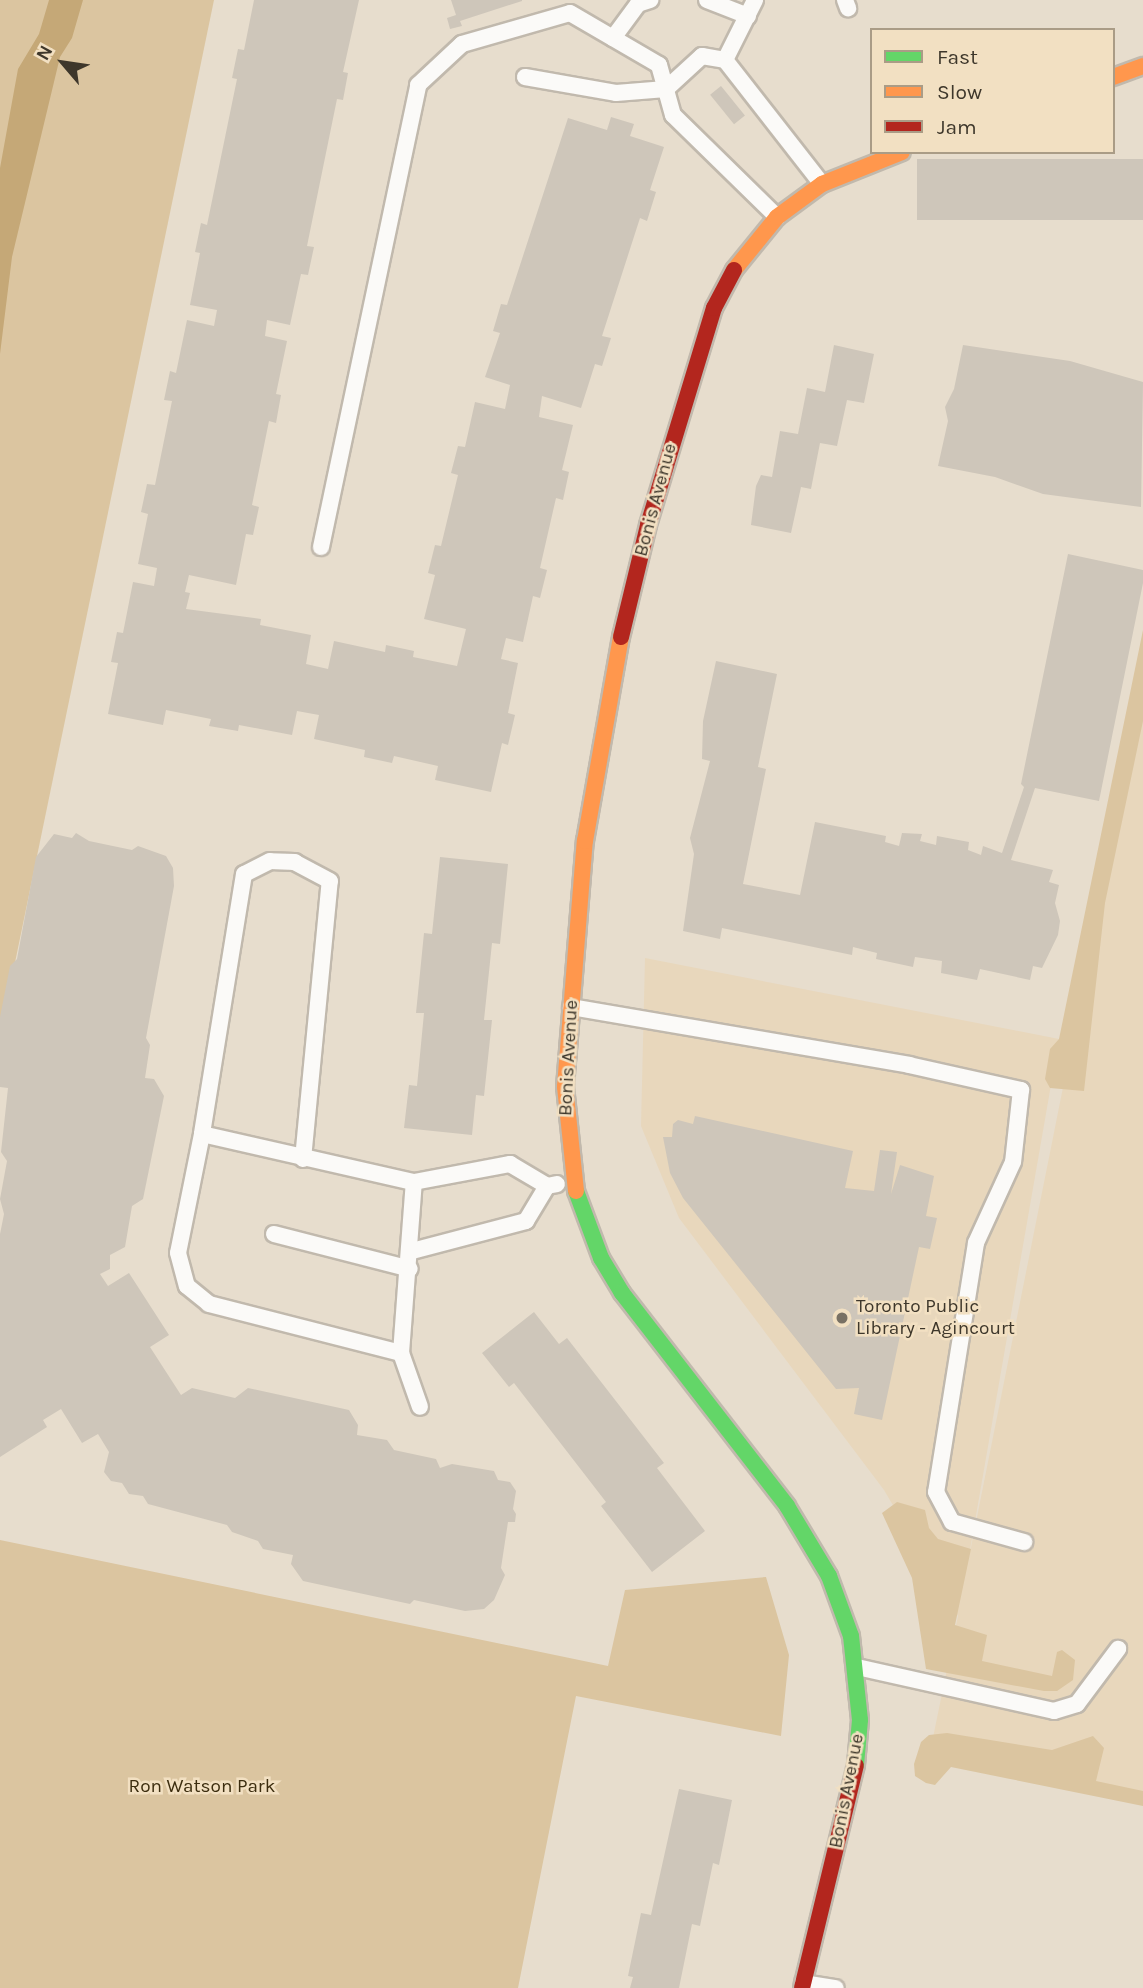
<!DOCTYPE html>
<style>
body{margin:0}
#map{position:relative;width:1143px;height:1988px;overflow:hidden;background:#e7ddcd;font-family:Karla,sans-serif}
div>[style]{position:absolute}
.built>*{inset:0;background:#e8d7bc}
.green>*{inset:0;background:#dbc5a0}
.water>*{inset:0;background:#c5a877}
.building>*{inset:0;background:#cec6ba;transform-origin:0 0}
.roads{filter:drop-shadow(2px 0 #c1b9ad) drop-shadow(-2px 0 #c1b9ad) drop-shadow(0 2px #c1b9ad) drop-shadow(0 -2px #c1b9ad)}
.lane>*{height:16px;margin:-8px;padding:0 8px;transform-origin:8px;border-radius:8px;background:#fbfaf8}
.fast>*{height:16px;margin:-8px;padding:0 8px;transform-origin:8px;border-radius:8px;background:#63d668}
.slow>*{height:16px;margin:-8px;padding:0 8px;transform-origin:8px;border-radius:8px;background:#ff974d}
.jam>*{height:16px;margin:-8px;padding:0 8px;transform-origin:8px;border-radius:8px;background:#b3261e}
.dots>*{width:19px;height:19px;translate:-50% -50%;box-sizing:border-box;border:4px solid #f2e0c2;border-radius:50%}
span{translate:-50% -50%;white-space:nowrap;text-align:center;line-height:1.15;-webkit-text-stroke:5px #f2e0c2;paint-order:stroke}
.street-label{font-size:19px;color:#3e372b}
.poi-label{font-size:19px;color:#3e372b}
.left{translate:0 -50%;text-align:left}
.park-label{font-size:19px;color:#3c2d0f}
.legend{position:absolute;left:870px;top:28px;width:245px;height:126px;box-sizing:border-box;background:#f2e0c2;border:2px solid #aa9c86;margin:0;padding:9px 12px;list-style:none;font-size:21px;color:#3e372b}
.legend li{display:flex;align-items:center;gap:14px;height:35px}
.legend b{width:35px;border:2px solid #aa9c86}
.north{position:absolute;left:28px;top:28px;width:70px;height:70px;-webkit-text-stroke:5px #f2e0c2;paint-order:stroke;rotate:299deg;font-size:19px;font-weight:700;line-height:28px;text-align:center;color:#3e372b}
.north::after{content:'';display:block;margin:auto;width:24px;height:32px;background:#3e372b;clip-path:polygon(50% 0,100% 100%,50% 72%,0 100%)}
</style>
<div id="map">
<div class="built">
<i style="clip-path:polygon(1143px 688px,1143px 1797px,930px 1752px,958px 1616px,884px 1490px,679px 1218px,641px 1126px,645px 958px,1059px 1039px,967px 1567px)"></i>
</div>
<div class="green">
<i style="clip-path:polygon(0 0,214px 0,0 1035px)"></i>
<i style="clip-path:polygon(1143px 630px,1143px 721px,1105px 903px,1084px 1091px,1050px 1088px,1045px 1079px,1050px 1049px,1059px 1039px)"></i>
<i style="clip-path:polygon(897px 1502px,925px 1510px,929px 1528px,938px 1539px,971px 1549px,955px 1625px,987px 1635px,982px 1661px,1052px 1676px,1057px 1652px,1062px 1650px,1075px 1660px,1073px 1680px,1057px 1691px,1044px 1691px,926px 1669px,912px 1578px,882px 1513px)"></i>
<i style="clip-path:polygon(0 1540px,608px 1666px,625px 1590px,766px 1577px,789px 1655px,781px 1736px,576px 1696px,518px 1988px,0 1988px)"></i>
<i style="clip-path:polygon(947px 1733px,1052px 1750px,1093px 1736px,1104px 1748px,1096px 1781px,1143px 1791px,1143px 1806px,951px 1767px,935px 1785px,926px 1783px,915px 1776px,914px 1764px,921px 1742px,929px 1735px)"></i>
</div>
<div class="water">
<i style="clip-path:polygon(49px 0,83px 0,72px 38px,60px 57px,12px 257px,0 354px,0 168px,18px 69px,39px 34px)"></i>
</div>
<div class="building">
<i style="clip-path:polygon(254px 0,359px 0,343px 72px,348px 73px,343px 100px,337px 99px,307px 246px,314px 247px,308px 275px,301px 274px,290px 325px,267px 320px,265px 336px,287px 341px,276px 394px,281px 395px,276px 423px,269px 421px,252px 505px,259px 507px,253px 535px,246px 534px,236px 585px,189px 575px,185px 592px,190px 593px,186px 609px,261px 619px,260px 625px,311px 635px,306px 664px,328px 669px,334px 641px,385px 652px,386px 645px,414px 651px,413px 657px,457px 666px,466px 629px,424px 619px,435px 575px,428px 573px,435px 545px,441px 546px,458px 475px,451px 473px,458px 446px,465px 447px,475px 402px,505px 409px,510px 385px,485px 377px,500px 333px,493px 331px,501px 304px,507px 305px,568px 118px,607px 130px,611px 117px,634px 124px,630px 136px,664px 147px,650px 190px,656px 192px,647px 221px,640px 218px,602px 336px,611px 338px,602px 366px,595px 364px,581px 408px,542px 396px,539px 417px,573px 425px,562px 470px,569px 472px,563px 500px,556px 498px,540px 568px,547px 570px,540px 598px,533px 596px,523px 642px,506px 638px,501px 659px,518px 663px,508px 713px,515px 715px,508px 745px,502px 743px,491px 792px,435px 780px,438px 766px,394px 756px,392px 763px,364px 757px,365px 750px,314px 739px,319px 715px,297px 711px,292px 735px,239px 725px,238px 731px,209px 726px,211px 719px,166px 710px,163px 725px,108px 714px,118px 663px,111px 662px,117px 632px,123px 633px,133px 582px,154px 586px,157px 568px,138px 564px,148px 514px,141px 512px,147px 484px,155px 485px,172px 401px,164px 400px,170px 371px,176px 373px,187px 320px,214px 326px,217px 310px,190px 305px,200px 253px,195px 252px,201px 223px,207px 225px,237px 79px,232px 78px,238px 49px,244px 50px)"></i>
<i style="clip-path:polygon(451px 0,522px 0,522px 1px,460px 21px,462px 26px,450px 29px,447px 18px,456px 15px)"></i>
<i style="left:721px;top:86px;width:38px;height:14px;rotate:51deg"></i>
<i style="left:1143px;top:159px;width:61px;height:226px;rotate:90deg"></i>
<i style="clip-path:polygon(834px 345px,874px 354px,864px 403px,847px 400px,837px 446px,820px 443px,811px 489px,801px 487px,791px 533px,751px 525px,756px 486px,761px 475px,772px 477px,780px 431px,798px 434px,807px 388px,825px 392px)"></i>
<i style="clip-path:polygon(963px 345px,1070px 361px,1143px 382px,1141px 507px,1043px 494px,995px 477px,938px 466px,948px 421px,945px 407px,954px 389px)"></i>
<i style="clip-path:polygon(1068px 554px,1143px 570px,1143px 583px,1099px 801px,1035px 788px,1011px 860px,1053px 870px,1049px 882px,1059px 885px,1055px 903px,1060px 921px,1058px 935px,1042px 968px,1033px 966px,1030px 980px,980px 969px,977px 980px,941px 973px,942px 961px,915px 957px,913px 967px,876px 959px,877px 953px,853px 947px,852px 955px,722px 928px,720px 939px,683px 931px,694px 854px,690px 838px,710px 761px,702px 759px,703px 721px,716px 661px,777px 674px,758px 767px,766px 769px,743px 884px,800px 895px,815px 822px,886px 836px,885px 842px,899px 846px,902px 833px,922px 834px,920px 841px,936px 845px,937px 836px,969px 842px,968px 850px,981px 855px,983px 846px,1002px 853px,1024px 787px,1021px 784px)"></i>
<i style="clip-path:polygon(76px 833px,89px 841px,132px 850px,138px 846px,166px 856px,173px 868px,174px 886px,146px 1038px,150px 1045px,145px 1078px,154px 1079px,164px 1096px,143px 1199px,132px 1206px,125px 1247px,110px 1255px,110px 1269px,100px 1274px,108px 1286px,129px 1273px,169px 1335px,150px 1347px,181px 1395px,192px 1388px,235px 1398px,248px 1388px,349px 1410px,358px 1425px,357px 1435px,387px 1440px,394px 1450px,436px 1459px,440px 1468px,452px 1464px,494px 1471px,498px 1480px,510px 1482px,516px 1491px,513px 1509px,516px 1514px,515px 1522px,508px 1522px,501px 1568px,505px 1575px,494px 1600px,484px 1609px,465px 1611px,414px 1600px,410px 1604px,303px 1581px,291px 1564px,293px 1555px,263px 1549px,258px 1541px,232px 1532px,227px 1525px,148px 1504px,143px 1496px,129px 1494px,122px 1483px,111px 1481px,104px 1472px,109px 1452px,98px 1434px,82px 1443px,61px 1409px,43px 1420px,47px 1427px,0 1457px,0 1234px,4px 1214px,0 1199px,7px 1161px,1px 1152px,8px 1088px,0 1087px,0 1017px,10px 966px,17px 959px,36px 857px,54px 834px,72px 838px)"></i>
<i style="clip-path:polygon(440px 857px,508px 864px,500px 944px,492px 943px,484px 1020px,492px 1020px,484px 1096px,476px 1095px,472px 1135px,404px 1128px,409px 1085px,417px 1086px,424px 1013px,416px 1013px,424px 933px,432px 934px)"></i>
<i style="clip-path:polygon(695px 1116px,853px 1151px,845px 1188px,874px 1191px,880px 1150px,897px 1152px,891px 1194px,900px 1165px,934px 1176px,926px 1216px,937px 1218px,930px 1249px,919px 1247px,882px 1420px,854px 1414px,859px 1388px,836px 1389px,683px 1198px,670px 1173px,663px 1137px,672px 1137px,673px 1124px,678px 1120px,693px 1124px)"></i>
<i style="clip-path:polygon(534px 1312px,559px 1344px,567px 1338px,664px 1463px,657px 1468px,705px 1531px,652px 1572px,601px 1506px,606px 1502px,514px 1383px,509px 1387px,482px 1353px)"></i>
<i style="clip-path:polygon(679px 1789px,732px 1800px,719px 1865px,713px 1863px,700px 1926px,692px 1924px,679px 1988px,630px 1988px,633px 1977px,628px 1976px,641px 1913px,651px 1915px)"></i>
</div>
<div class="roads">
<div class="lane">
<i style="left:707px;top:0;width:44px;rotate:21.3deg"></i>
<i style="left:845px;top:0;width:9px;rotate:69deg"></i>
<i style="left:613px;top:38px;width:42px;rotate:-53.7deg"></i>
<i style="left:638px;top:4px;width:13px;rotate:-18deg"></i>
<i style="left:725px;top:60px;width:67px;rotate:-63.4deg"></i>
<i style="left:525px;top:77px;width:92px;rotate:10deg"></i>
<i style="left:616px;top:93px;width:50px;rotate:-4.6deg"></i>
<i style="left:666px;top:89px;width:49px;rotate:-42.5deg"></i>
<i style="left:702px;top:56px;width:23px;rotate:10deg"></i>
<i style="left:725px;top:60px;width:157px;rotate:52deg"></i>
<i style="left:321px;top:547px;width:472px;rotate:-78.1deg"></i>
<i style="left:418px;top:85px;width:60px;rotate:-43deg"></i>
<i style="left:462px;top:44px;width:112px;rotate:-16deg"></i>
<i style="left:570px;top:13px;width:103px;rotate:30.3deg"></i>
<i style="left:659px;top:65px;width:52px;rotate:74.4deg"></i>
<i style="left:673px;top:115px;width:146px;rotate:44.4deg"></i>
<i style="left:571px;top:1007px;width:343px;rotate:9.7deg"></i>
<i style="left:909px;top:1065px;width:115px;rotate:12.6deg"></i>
<i style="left:1021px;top:1090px;width:72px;rotate:96.3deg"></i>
<i style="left:1013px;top:1162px;width:89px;rotate:114.6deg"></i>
<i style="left:976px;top:1243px;width:252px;rotate:99.1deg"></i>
<i style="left:936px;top:1492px;width:34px;rotate:62deg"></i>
<i style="left:952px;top:1522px;width:75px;rotate:15.5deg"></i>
<i style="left:202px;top:1134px;width:217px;rotate:12.8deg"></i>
<i style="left:414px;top:1182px;width:98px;rotate:-10.6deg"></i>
<i style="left:510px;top:1164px;width:43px;rotate:30.7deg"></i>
<i style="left:303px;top:1159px;width:279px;rotate:-84.5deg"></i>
<i style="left:330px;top:881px;width:40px;rotate:-152deg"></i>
<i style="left:295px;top:862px;width:25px;rotate:-178deg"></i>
<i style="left:270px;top:861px;width:29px;rotate:153deg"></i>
<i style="left:244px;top:874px;width:263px;rotate:99.2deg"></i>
<i style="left:202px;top:1134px;width:121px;rotate:101.4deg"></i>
<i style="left:178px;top:1253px;width:34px;rotate:75deg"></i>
<i style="left:187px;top:1286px;width:28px;rotate:39deg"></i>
<i style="left:209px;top:1304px;width:198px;rotate:14.3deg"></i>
<i style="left:401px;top:1353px;width:171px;rotate:-85.7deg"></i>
<i style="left:274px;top:1234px;width:140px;rotate:14.4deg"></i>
<i style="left:412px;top:1251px;width:118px;rotate:-14.7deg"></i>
<i style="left:526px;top:1221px;width:41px;rotate:-59deg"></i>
<i style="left:547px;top:1186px;width:10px;rotate:-11deg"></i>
<i style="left:401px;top:1353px;width:57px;rotate:70.6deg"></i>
<i style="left:857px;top:1667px;width:202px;rotate:12.6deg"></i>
<i style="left:1054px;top:1711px;width:24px;rotate:-17deg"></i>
<i style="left:1077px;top:1704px;width:69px;rotate:-53.3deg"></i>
<i style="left:803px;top:1983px;width:33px;rotate:9deg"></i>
</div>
<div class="fast">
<i style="left:576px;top:1191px;width:72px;rotate:69.5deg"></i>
<i style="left:601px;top:1258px;width:41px;rotate:59deg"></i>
<i style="left:622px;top:1293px;width:269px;rotate:52.2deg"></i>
<i style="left:787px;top:1506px;width:82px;rotate:59deg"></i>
<i style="left:829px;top:1576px;width:64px;rotate:69.9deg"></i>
<i style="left:851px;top:1636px;width:84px;rotate:83.9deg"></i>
<i style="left:860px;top:1720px;width:45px;rotate:95.1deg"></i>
</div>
<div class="slow">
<i style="left:1113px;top:77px;width:32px;rotate:-20deg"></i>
<i style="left:734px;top:270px;width:68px;rotate:-50.9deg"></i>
<i style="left:777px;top:217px;width:56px;rotate:-36.3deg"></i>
<i style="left:822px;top:184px;width:86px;rotate:-21.8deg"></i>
<i style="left:576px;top:1191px;width:105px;rotate:-96deg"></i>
<i style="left:565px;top:1087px;width:247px;rotate:-85.4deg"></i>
<i style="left:585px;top:841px;width:207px;rotate:-80deg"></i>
</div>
<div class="jam">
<i style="left:621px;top:637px;width:115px;rotate:-76.4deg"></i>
<i style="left:648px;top:525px;width:227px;rotate:-73.1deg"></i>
<i style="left:714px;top:308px;width:43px;rotate:-62.2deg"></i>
<i style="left:802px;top:1988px;width:229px;rotate:-76.4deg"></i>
</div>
</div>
<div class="dots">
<i style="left:842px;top:1318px;background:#797164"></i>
</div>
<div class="street-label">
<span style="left:656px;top:500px;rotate:-75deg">Bonis Avenue</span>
<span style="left:569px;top:1058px;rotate:-87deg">Bonis Avenue</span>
<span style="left:847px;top:1791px;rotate:-79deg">Bonis Avenue</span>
</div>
<div class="poi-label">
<span class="left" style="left:856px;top:1318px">Toronto Public<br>Library - Agincourt</span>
</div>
<div class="park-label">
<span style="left:202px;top:1787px">Ron Watson Park</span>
</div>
<ul class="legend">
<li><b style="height:9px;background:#63d668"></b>Fast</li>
<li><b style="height:9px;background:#ff974d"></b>Slow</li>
<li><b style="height:9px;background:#b3261e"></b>Jam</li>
</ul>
<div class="north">N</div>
</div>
